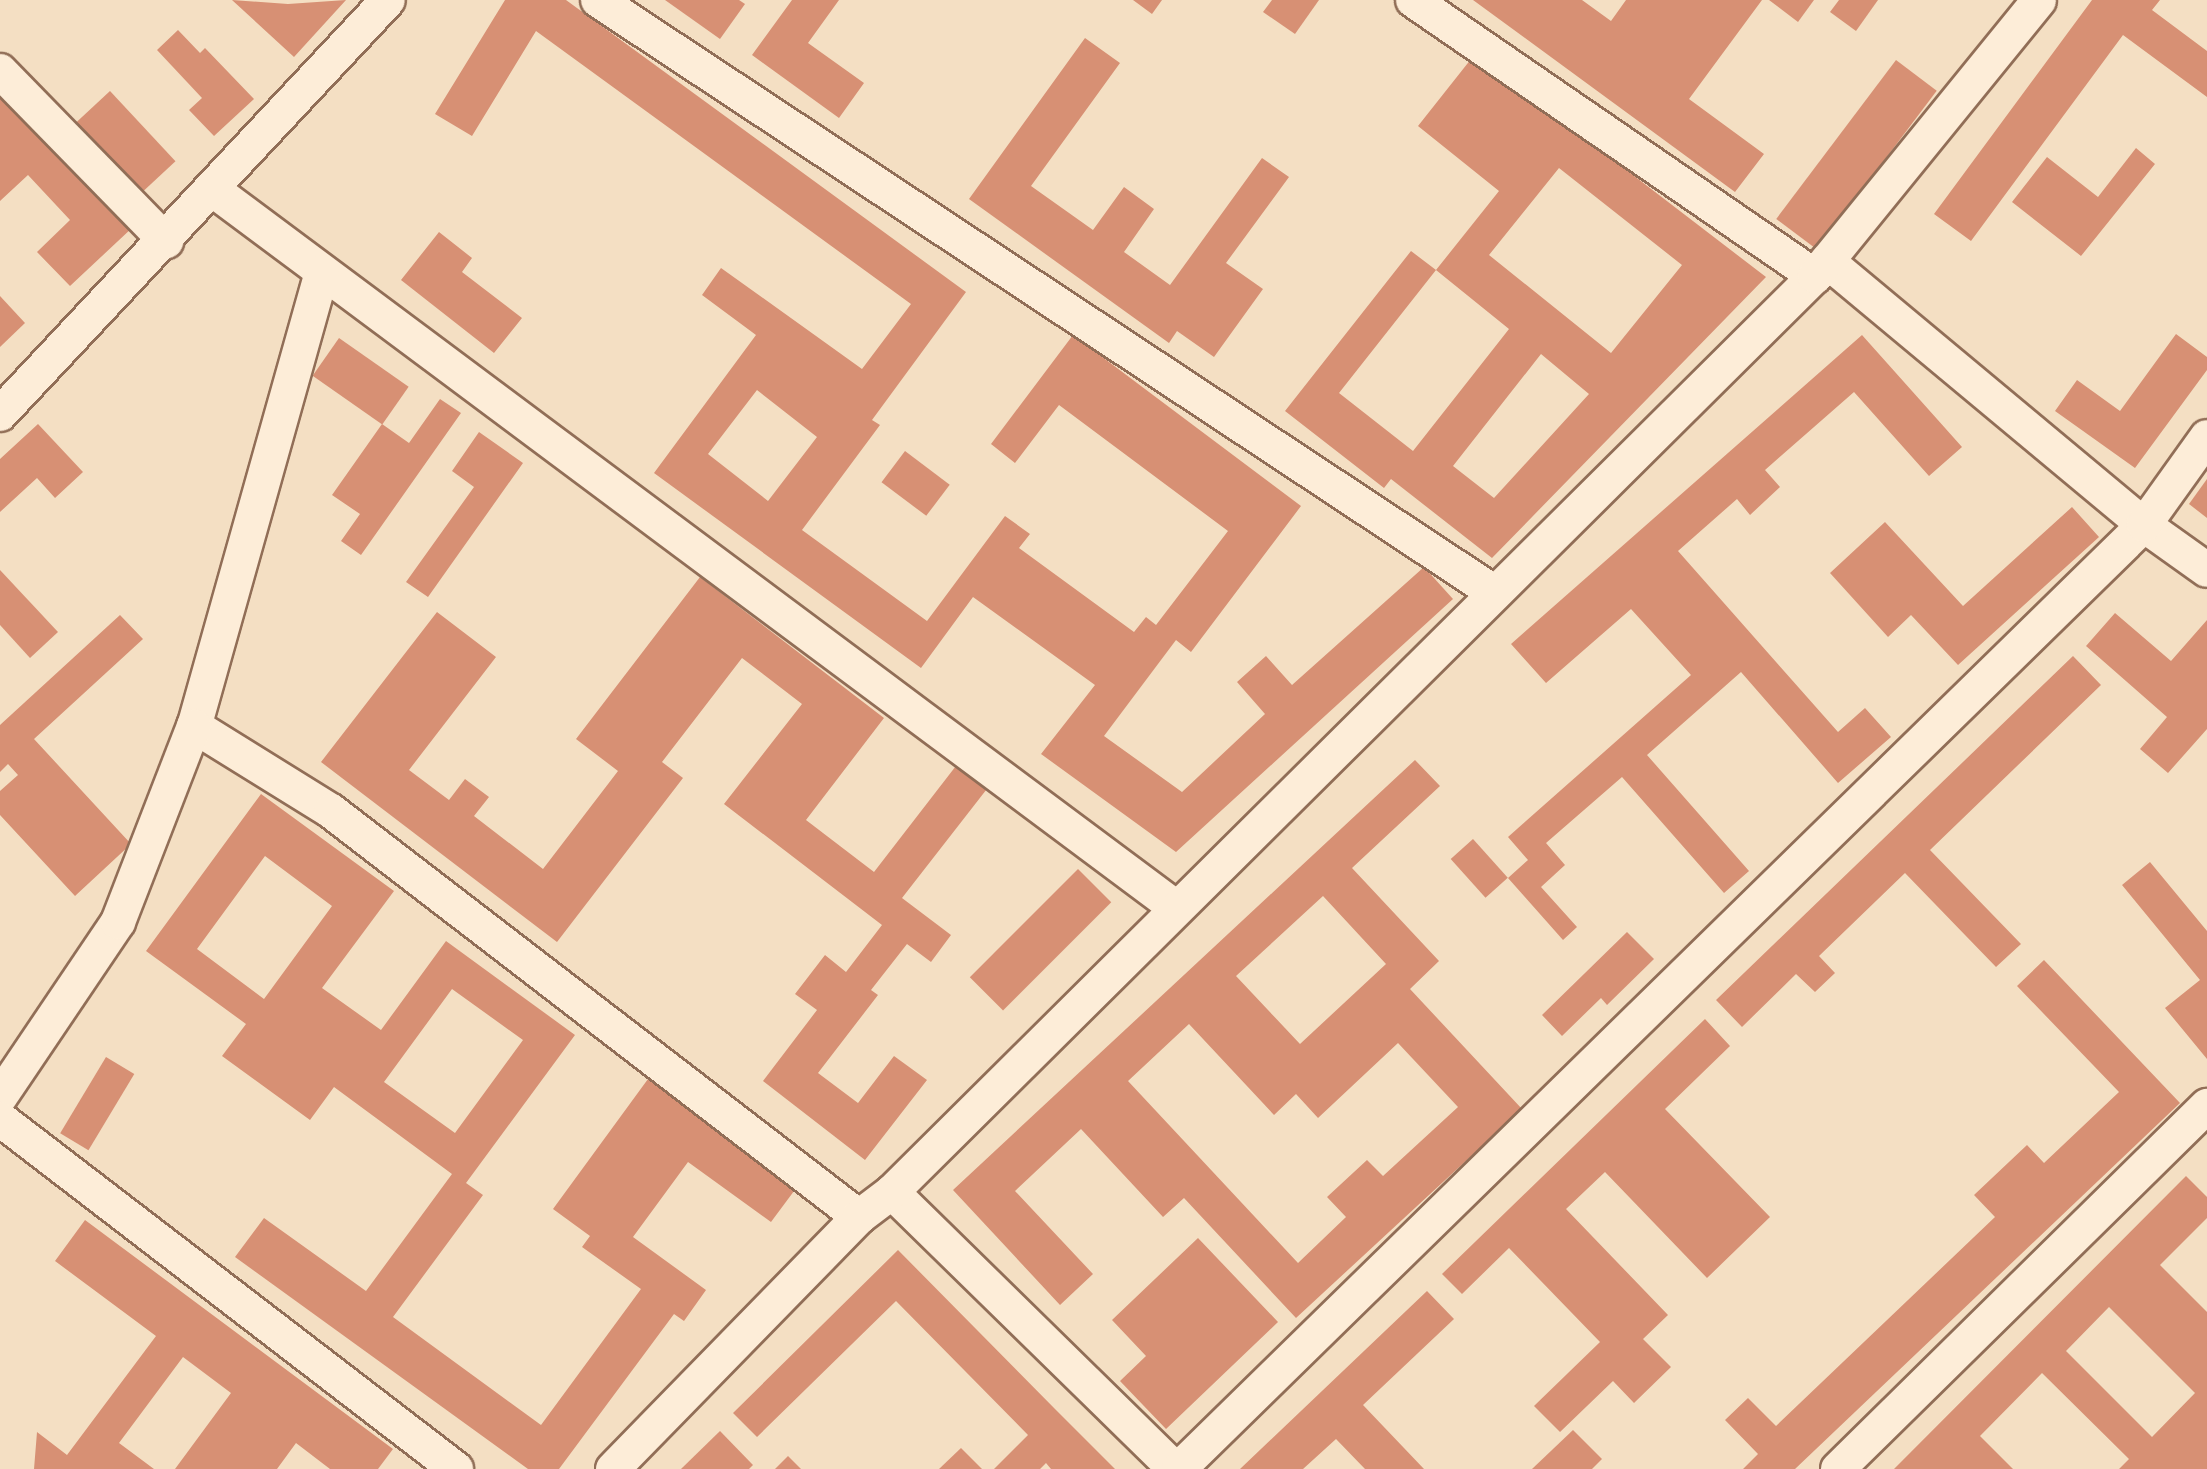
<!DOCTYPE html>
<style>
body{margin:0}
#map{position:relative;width:2207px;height:1469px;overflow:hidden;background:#f4dfc3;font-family:"Libre Baskerville",serif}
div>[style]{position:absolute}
.building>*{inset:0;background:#d79074;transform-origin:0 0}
.roads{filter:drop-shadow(2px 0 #916e57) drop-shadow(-2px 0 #916e57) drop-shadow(0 2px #916e57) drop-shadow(0 -2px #916e57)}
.minor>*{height:34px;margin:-17px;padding:0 17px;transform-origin:17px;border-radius:17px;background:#fdedd8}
span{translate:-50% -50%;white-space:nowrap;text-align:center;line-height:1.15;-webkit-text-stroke:6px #faead4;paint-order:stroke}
</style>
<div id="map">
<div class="building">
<i style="clip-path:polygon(232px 0,288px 4px,346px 0,294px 57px)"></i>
<i style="clip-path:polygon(evenodd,505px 0,566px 0,966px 292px,872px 420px,880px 425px,802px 530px,927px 621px,1005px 516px,1030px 534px,1019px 548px,1134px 632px,1146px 617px,1156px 625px,1228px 531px,1059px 405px,1015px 463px,991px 444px,1073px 335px,1301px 506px,1191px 652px,1176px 640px,1104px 736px,1182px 792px,1265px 714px,1237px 682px,1266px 656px,1292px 685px,1424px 567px,1453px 599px,1176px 852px,1041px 754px,1095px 685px,973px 597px,921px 668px,654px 473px,756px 335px,702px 295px,721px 268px,862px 369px,911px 304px,536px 31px,472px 136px,435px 114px,505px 0,757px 390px,817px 437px,768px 501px,708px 454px,757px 390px)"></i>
<i style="clip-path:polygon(665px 0,739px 0,745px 4px,720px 39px)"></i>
<i style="clip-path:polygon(792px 0,839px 0,808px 43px,864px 83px,839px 118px,752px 55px)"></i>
<i style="clip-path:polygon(1133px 0,1162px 0,1152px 14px)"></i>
<i style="clip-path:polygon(1272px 0,1319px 0,1295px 34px,1263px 12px)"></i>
<i style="clip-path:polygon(1473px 0,1582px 0,1611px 21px,1626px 0,1762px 0,1689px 99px,1764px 154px,1735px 192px)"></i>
<i style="clip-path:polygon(1769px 0,1814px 0,1798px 22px)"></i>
<i style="clip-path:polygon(1839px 0,1878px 0,1856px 31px,1830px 12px)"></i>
<i style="clip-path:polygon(2092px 0,2160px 0,2152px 10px,2207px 51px,2207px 97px,2123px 35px,1971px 241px,1934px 214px)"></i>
<i style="clip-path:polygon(178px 30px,200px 53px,205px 48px,254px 99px,214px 136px,189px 110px,202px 98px,157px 50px)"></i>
<i style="clip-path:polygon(1085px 38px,1120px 63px,1031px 186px,1093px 230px,1124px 187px,1154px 209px,1124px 252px,1170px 285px,1262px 158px,1289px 177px,1226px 263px,1263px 289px,1214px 357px,1177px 331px,1169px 343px,969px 199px)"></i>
<i style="clip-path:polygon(evenodd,1475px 54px,1766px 277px,1492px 558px,1391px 479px,1384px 488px,1285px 411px,1411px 251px,1436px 270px,1339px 393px,1413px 451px,1509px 329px,1436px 270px,1499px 191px,1418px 126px,1475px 54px,1559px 168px,1682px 265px,1611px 353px,1489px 255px,1559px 168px,1475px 54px,1541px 354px,1589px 394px,1494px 498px,1453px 466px,1541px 354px)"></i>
<i style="left:1896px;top:60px;width:51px;height:199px;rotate:37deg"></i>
<i style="clip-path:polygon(0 87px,133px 227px,70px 286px,37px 252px,70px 220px,28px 175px,0 201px)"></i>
<i style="left:110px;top:91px;width:96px;height:50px;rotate:47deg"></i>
<i style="clip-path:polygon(2136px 148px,2155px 164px,2081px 256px,2012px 202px,2047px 157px,2098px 197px)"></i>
<i style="clip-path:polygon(439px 232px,472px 258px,462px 272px,522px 318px,494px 353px,401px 280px)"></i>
<i style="clip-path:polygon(0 296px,25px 323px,0 347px)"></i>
<i style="clip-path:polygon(2176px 334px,2207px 357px,2207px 370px,2135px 468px,2055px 411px,2077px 380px,2120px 411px)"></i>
<i style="clip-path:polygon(1862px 335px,1962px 447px,1929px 476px,1854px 392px,1765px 470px,1780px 487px,1750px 515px,1737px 499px,1678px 551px,1838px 732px,1865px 708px,1891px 737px,1838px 783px,1741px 672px,1647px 755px,1749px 871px,1724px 893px,1622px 777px,1546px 843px,1565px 865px,1541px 887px,1577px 927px,1563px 940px,1508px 878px,1528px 860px,1508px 837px,1691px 675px,1631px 609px,1546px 683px,1511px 644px)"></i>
<i style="left:339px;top:338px;width:85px;height:46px;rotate:35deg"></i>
<i style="clip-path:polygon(440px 399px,461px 413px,361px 555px,341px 541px,360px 514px,332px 495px,382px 424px,409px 443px)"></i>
<i style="clip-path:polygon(38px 424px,83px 472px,55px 498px,37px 478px,0 512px,0 459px)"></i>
<i style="clip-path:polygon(479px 432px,523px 463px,428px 597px,406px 582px,474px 487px,452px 471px)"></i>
<i style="left:905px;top:451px;width:56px;height:39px;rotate:37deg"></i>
<i style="clip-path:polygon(2207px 479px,2207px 518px,2189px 504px)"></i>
<i style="clip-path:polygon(2072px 507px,2099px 537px,1958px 665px,1911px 615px,1888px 637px,1830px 573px,1885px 522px,1963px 606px)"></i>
<i style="clip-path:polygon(0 570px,58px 632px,30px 658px,0 625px)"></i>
<i style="clip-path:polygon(700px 577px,884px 718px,806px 820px,874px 872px,959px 762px,990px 785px,902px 898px,951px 935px,931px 962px,907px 944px,871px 990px,878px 995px,818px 1073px,858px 1103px,894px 1056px,927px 1080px,865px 1160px,763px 1081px,817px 1010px,795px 994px,825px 955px,846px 972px,882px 925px,724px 804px,802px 704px,742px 658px,662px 762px,683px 778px,557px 942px,321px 762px,437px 612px,496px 657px,409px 770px,449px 800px,465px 779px,489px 797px,474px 816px,543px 869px,618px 771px,576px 739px)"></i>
<i style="clip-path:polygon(2115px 613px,2171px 661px,2207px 620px,2207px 729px,2168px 773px,2140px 749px,2167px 717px,2086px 646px)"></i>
<i style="clip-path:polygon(120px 615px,143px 639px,34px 739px,131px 844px,75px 896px,0 815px,0 791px,18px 775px,8px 764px,0 772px,0 725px)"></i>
<i style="clip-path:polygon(2073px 656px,2101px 685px,1930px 850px,2021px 944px,1996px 967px,1905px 873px,1819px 956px,1835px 973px,1815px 992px,1796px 974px,1742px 1027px,1716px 1000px)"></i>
<i style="clip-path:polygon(evenodd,1415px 760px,1440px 786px,1352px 868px,1439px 961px,1410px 989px,1522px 1109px,1296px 1318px,1184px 1198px,1163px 1217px,1081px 1129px,1015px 1191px,1093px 1274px,1060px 1305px,953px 1190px,1415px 760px,1323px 896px,1386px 964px,1300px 1044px,1236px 976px,1323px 896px,1415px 760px,1189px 1024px,1274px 1115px,1296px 1094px,1318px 1118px,1398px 1043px,1458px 1107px,1383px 1176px,1367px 1160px,1327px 1197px,1346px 1217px,1298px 1263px,1128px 1081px,1189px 1024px)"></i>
<i style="clip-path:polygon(evenodd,261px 794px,394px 891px,322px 988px,381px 1030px,446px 941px,575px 1035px,466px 1183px,483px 1195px,393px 1317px,541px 1425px,641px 1289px,582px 1247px,590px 1236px,553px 1209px,648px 1079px,797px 1187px,771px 1222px,688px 1162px,633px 1237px,706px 1290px,684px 1321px,674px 1314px,559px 1469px,528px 1469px,235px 1257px,264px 1218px,366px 1291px,452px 1174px,334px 1087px,310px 1120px,222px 1056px,246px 1024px,146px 951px,261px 794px,265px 856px,332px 906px,264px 999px,197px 949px,265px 856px,261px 794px,452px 989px,523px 1040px,455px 1133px,384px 1082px,452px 989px)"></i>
<i style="left:1473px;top:839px;width:52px;height:30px;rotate:48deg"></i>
<i style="clip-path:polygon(2150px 862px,2207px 931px,2207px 1059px,2165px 1008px,2200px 980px,2122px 885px)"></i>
<i style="left:1078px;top:869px;width:47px;height:153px;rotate:45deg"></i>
<i style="clip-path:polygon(1627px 932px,1654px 959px,1607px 1005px,1601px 998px,1562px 1036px,1542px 1015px)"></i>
<i style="clip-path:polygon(2044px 960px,2180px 1103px,1795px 1469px,1743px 1469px,1758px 1454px,1725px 1420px,1748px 1398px,1776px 1426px,1995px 1217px,1974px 1195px,2027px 1145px,2044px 1163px,2119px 1092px,2017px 986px)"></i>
<i style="clip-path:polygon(1705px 1019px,1730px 1046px,1665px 1109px,1770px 1217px,1707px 1278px,1605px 1172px,1566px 1209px,1668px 1315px,1643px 1339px,1671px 1367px,1634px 1403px,1613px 1381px,1560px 1432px,1534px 1406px,1600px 1342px,1509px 1248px,1462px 1294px,1442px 1274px)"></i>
<i style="left:106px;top:1057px;width:33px;height:89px;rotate:31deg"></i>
<i style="clip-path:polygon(evenodd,2186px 1176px,2207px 1197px,2207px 1218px,2160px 1265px,2207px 1312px,2207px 1469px,2119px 1469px,2129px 1459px,2042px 1373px,1980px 1436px,2013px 1469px,1894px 1469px,2186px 1176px,2109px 1307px,2195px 1393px,2152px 1437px,2066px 1351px,2109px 1307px)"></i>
<i style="clip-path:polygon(85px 1220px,393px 1449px,378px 1469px,330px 1469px,296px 1443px,277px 1469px,175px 1469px,231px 1393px,183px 1357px,119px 1443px,154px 1469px,34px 1469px,37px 1432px,67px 1455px,156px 1336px,55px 1261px)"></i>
<i style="clip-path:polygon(1198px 1238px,1278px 1322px,1166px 1429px,1120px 1381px,1146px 1356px,1112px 1320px)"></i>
<i style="clip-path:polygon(898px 1250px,1055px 1409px,1115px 1469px,1051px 1469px,1046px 1463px,1040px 1469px,994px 1469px,1028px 1435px,896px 1301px,757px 1437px,733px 1413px)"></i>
<i style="clip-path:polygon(1427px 1291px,1454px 1319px,1363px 1405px,1424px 1469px,1365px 1469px,1336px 1439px,1303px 1469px,1240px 1469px)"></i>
<i style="clip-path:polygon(1573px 1430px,1602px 1459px,1592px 1469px,1532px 1469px)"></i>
<i style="clip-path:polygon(720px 1431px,753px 1465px,749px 1469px,681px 1469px)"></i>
<i style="clip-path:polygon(961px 1448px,982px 1469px,939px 1469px)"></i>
<i style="clip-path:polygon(788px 1456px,801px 1469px,775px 1469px)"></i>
</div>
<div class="roads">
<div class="minor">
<i style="left:598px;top:0;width:1075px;rotate:33.47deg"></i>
<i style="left:1413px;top:0;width:488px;rotate:34.5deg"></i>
<i style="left:0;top:71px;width:238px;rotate:45.7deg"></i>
<i style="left:212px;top:189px;width:1201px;rotate:36.71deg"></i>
<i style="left:1827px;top:261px;width:413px;rotate:39.8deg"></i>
<i style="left:2144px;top:525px;width:77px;rotate:35.5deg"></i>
<i style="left:322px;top:272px;width:472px;rotate:105.7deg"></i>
<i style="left:194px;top:726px;width:161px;rotate:31.8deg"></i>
<i style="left:331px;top:811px;width:666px;rotate:37.56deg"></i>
<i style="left:0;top:414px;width:567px;rotate:-46.86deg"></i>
<i style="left:0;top:1097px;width:211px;rotate:-56deg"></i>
<i style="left:118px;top:922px;width:210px;rotate:-68.8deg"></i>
<i style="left:0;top:1119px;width:575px;rotate:37.51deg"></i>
<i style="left:892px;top:1192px;width:396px;rotate:44.4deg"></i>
<i style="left:613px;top:1469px;width:352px;rotate:-45.7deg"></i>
<i style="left:859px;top:1217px;width:41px;rotate:-37.1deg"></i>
<i style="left:892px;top:1192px;width:1300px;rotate:-44.78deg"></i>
<i style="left:1815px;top:276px;width:355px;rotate:-50.9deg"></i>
<i style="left:1179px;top:1469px;width:1350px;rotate:-44.37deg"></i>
<i style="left:2144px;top:525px;width:108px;rotate:-54.4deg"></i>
<i style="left:1838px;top:1469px;width:518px;rotate:-44.53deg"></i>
</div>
</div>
</div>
